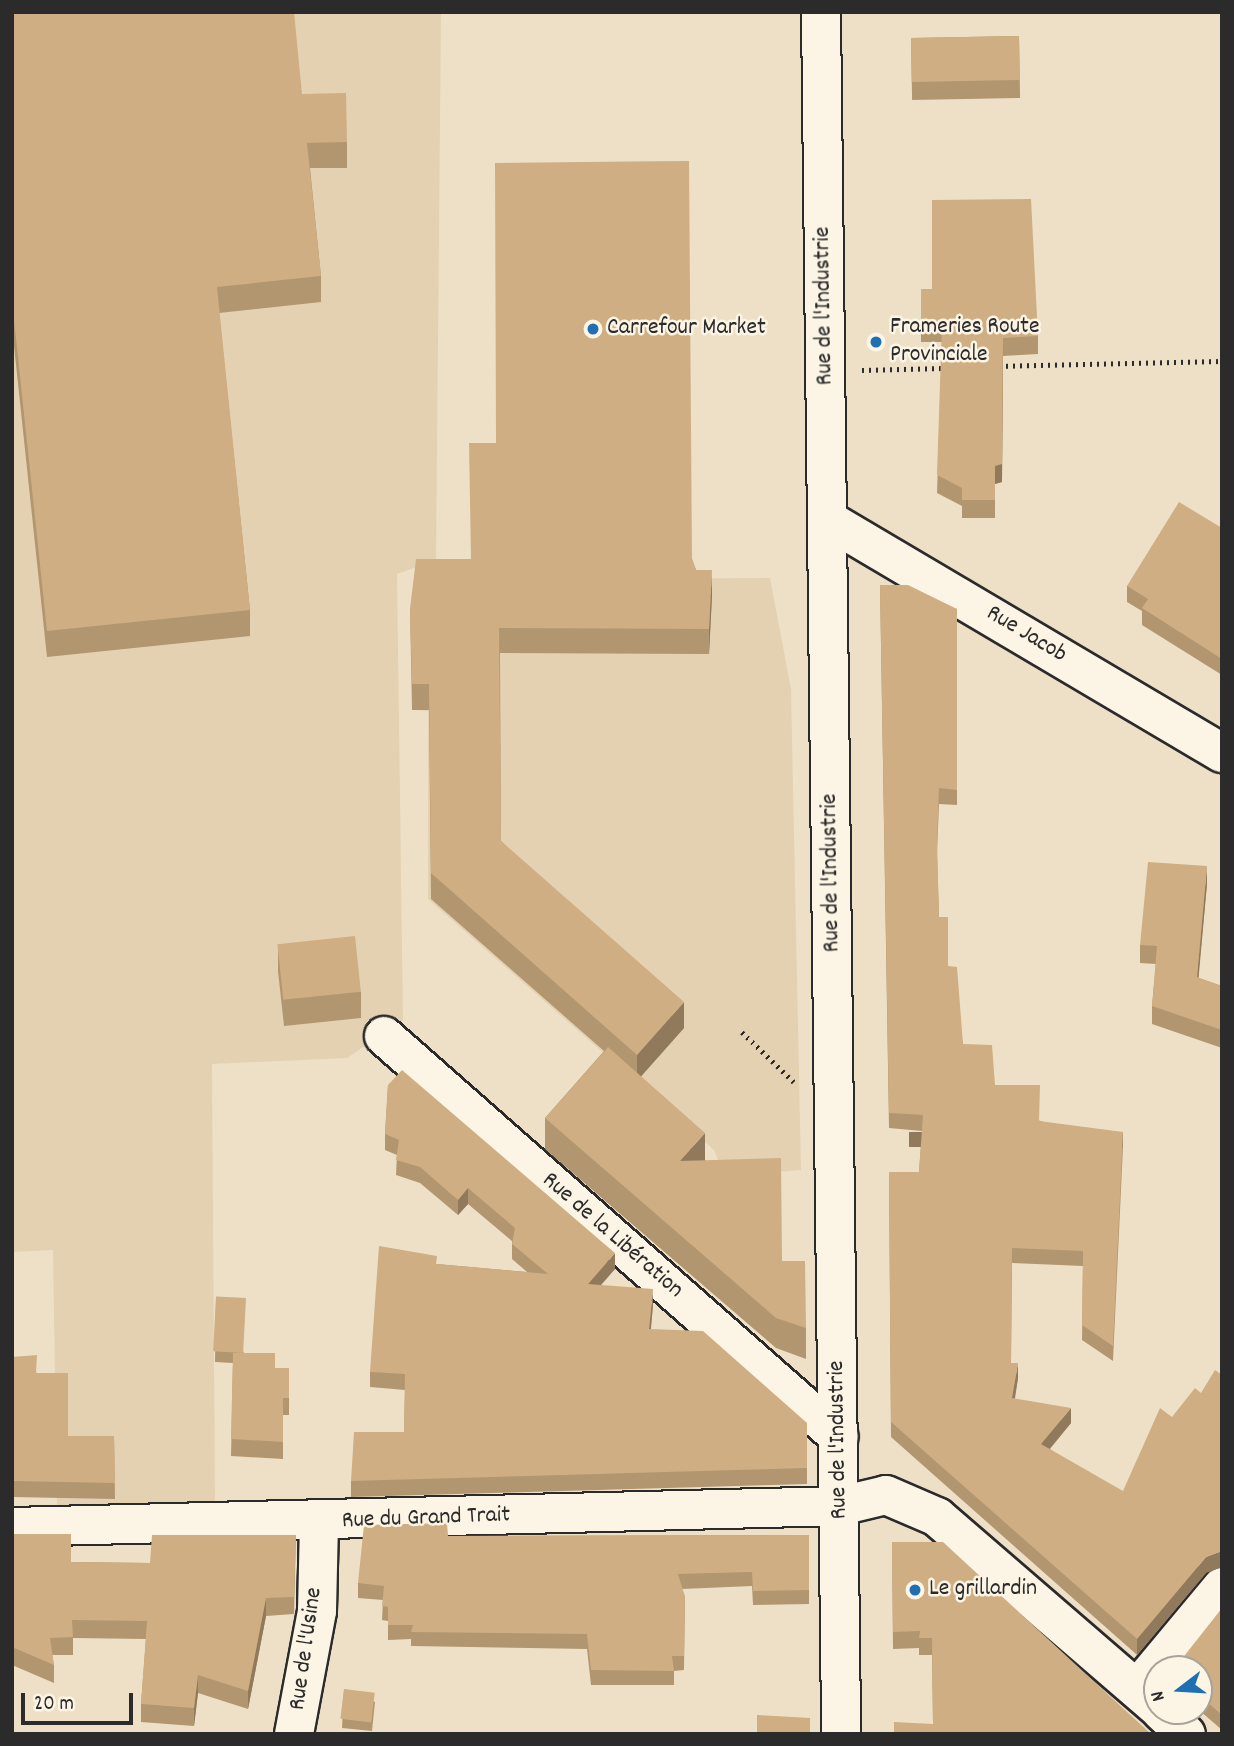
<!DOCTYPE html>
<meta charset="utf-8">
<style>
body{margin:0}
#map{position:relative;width:1234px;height:1746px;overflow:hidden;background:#eee0c7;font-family:Dekko,sans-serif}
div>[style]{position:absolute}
.built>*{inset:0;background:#e4d1b2}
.path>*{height:4.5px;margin-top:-2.25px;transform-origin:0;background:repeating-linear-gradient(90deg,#2b2b2b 0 2px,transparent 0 7px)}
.roads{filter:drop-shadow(2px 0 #2b2b2b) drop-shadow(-2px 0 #2b2b2b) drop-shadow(0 2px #2b2b2b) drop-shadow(0 -2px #2b2b2b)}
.street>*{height:38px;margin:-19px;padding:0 19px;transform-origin:19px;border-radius:19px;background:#fcf5e5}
.secondary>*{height:38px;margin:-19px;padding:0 19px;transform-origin:19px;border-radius:19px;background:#fcf5e5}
.wall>*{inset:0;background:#b19670;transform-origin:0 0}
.shaded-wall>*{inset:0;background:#907a5b;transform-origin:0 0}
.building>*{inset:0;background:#ceae82;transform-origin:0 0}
.dots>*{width:19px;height:19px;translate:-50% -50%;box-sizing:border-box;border:4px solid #fcf5e5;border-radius:50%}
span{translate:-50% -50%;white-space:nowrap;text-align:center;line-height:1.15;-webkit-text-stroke:5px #fcf5e5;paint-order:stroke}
.street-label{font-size:24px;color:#2b2b2b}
.poi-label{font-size:24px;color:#2b2b2b}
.left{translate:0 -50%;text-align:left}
.frame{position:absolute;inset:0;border:14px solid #2b2b2b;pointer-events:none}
.north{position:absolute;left:1143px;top:1655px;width:70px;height:70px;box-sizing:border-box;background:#fcf5e5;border:2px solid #a8a49b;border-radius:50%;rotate:253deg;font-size:19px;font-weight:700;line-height:28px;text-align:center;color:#2b2b2b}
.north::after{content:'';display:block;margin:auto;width:24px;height:32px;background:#1f6fb2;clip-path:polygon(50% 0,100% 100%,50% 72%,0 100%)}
.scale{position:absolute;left:21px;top:1693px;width:112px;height:32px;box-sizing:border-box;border:4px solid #2b2b2b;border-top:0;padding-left:9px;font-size:21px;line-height:24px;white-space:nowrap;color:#2b2b2b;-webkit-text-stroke:5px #fcf5e5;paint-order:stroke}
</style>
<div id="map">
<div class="built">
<i style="clip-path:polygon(12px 12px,441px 12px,436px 560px,397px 574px,403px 1020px,347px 1058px,212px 1064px,215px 1506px,57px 1511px,53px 1250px,12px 1252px)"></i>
<i style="clip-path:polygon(770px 578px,791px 689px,801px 1170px,725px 1176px,714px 1150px,428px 899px,428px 711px,414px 710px,415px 580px)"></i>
</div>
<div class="path">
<i style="left:999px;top:366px;width:223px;rotate:-1.3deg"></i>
<i style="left:862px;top:370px;width:82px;rotate:-1.4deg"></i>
<i style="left:742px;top:1032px;width:72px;rotate:43.9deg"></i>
</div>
<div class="roads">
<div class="street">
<i style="left:828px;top:520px;width:458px;rotate:30.6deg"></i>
<i style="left:384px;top:1036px;width:606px;rotate:41.39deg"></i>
<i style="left:1137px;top:1689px;width:133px;rotate:-50.2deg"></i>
<i style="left:294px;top:1734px;width:125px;rotate:-79.4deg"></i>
<i style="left:317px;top:1611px;width:89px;rotate:-88.7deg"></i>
</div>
<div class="secondary">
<i style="left:821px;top:12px;width:1722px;rotate:89.33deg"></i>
<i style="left:12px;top:1527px;width:828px;rotate:-1.45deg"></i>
<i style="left:840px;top:1506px;width:47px;rotate:-13.4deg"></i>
<i style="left:886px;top:1495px;width:56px;rotate:23.3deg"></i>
<i style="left:937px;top:1517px;width:291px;rotate:40.8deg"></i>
<i style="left:1161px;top:1711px;width:34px;rotate:43deg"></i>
</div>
</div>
<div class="wall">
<i style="clip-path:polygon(12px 12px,302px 94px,347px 142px,347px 168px,310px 168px,321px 276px,321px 302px,219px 313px,250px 610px,250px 636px,47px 657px,12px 327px)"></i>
<i style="left:1019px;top:36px;width:62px;height:108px;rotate:89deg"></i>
<i style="clip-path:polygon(921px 289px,1038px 336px,1038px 354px,1003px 356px,1002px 482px,995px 484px,995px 518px,962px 518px,962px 506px,937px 493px,942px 342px,921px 342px)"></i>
<i style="clip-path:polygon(1222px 528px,1222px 675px,1142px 625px,1142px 611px,1127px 602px,1127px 586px)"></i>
<i style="clip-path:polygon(692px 559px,696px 570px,712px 596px,709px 654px,500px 653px,501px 841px,684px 1028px,641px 1076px,782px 1261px,806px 1328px,806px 1359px,776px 1348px,545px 1149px,545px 1118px,604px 1051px,431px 899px,429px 710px,412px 710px,410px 609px)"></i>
<i style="clip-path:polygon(880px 585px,957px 609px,957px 805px,939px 804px,937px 854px,939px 917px,963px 1044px,995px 1085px,1040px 1121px,1123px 1147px,1113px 1361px,1082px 1340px,1083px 1266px,1012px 1263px,1011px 1363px,1018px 1378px,1015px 1399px,1071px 1423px,1050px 1449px,1206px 1573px,1137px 1655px,891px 1437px,889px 1172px,919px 1172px,922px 1131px,889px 1128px)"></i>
<i style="clip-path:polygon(1207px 884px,1198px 978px,1222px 986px,1222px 1048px,1152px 1024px,1152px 1006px,1156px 964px,1140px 963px,1140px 945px)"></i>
<i style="clip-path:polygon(278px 945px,361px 992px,361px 1018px,284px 1026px,278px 971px)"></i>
<i style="clip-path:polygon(388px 1085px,615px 1269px,600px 1285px,653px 1305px,651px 1330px,807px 1423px,807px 1484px,351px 1497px,351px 1481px,404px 1432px,405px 1390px,370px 1387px,370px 1372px,437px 1264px,527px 1272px,512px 1259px,512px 1241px,468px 1204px,458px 1215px,420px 1183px,396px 1175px,397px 1155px,385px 1150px,385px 1134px)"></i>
<i style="clip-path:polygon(216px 1299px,244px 1353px,275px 1368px,289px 1368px,289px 1415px,283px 1415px,283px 1459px,231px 1456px,233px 1363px,215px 1362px)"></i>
<i style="clip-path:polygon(12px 1357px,37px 1373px,68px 1436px,114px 1436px,115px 1499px,12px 1497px)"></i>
<i style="clip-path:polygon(12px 1534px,71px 1562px,150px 1563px,296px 1535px,294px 1614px,266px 1616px,248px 1709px,198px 1693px,194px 1726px,141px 1722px,141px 1704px,146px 1639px,73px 1638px,73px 1655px,52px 1655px,54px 1665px,54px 1683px,12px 1665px)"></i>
<i style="clip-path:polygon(809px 1535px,809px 1604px,753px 1605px,752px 1586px,682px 1589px,685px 1597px,684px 1670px,674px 1671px,674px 1685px,591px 1685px,587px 1649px,411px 1646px,411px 1639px,388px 1640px,388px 1621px,382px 1620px,383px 1600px,358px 1598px,358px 1583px,448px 1536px)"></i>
<i style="clip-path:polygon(892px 1542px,943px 1542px,933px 1724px,932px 1655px,919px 1655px,919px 1648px,893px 1649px)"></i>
<i style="clip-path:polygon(1222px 1608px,1222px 1730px,1199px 1710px,1199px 1669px)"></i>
<i style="clip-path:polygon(344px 1689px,375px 1702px,372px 1731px,342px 1728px)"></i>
</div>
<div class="shaded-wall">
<i style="clip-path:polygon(1003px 338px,1002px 482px,995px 484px,995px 518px,995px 466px)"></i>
<i style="clip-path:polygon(712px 570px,712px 596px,709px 654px,709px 629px)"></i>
<i style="clip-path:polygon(1207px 866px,1207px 884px,1197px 995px,1197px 977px)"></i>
<i style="clip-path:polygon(684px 1002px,684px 1028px,637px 1081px,637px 1055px)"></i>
<i style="left:1123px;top:1132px;width:15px;height:214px;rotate:90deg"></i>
<i style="clip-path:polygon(705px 1133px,705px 1164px,680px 1161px)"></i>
<i style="clip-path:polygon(468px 1188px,468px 1204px,458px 1215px,458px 1200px)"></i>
<i style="clip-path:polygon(615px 1253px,615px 1269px,588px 1300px,588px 1284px)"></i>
<i style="clip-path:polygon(653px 1289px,653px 1305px,649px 1345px,649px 1329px)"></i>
<i style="clip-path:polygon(1018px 1363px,1018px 1378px,1012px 1413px,1012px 1398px)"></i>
<i style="clip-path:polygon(1071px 1408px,1071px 1423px,1041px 1459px,1041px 1444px)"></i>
<i style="clip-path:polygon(1222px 1551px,1222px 1567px,1206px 1573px,1137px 1655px,1137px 1639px,1206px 1557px)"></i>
<i style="clip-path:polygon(266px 1598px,266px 1616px,248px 1709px,248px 1691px)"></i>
<i style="clip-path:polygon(198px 1675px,198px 1693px,194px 1726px,194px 1708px)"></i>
</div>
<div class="building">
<i style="clip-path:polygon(12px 12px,294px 12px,302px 94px,346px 93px,347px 142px,307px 143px,321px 276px,217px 287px,250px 610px,47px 631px,12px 301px)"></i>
<i style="left:1019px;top:36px;width:44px;height:108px;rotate:89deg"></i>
<i style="clip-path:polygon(689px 161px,692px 559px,696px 570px,712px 570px,709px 629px,499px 628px,501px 841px,684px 1002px,637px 1055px,431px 873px,429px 684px,412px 684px,410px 609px,416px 559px,471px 559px,469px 443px,496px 443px,495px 163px)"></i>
<i style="clip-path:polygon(1031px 199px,1038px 336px,1003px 338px,1002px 464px,995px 466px,995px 500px,962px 500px,962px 488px,937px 475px,942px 324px,921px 324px,921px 289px,932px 289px,932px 200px)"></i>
<i style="clip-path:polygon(1179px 502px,1222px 528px,1222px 659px,1142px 608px,1148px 599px,1127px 586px)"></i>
<i style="clip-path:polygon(880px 585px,908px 585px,957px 609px,957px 790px,939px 788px,937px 844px,939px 917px,948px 917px,948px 966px,957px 967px,963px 1044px,992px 1045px,995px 1085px,1040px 1085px,1039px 1121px,1123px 1132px,1113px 1346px,1082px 1325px,1083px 1251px,1012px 1248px,1011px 1363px,1018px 1363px,1012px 1398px,1071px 1408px,1041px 1444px,1123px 1491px,1160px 1408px,1172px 1417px,1195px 1388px,1201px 1393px,1215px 1370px,1222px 1375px,1222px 1551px,1206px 1557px,1137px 1639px,891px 1422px,889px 1172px,919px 1172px,923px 1115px,889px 1113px)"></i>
<i style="clip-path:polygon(1148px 862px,1207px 866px,1197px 977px,1222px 986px,1222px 1030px,1152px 1006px,1157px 946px,1140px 945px)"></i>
<i style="left:355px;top:936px;width:56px;height:78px;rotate:84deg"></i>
<i style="clip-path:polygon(608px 1047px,705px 1133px,680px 1161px,781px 1158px,782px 1261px,805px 1261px,806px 1328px,776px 1318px,545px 1118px)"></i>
<i style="clip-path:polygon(402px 1070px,615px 1253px,588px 1284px,653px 1289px,649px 1329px,703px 1331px,807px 1423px,807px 1468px,351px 1481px,354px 1432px,404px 1432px,405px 1374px,370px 1372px,379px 1246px,437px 1256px,436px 1264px,548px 1274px,512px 1244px,515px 1228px,468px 1188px,458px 1200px,420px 1167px,396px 1160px,399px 1140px,385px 1134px,388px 1085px)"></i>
<i style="left:246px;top:1298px;width:55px;height:30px;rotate:93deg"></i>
<i style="clip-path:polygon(233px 1353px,275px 1353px,275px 1368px,289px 1368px,289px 1398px,283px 1398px,283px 1442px,231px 1439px)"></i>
<i style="clip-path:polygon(37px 1355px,36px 1373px,68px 1373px,68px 1436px,114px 1436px,115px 1483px,12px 1481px,12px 1357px)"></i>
<i style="clip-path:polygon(447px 1523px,448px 1536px,809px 1535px,809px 1590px,753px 1591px,752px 1572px,678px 1574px,685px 1597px,684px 1656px,672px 1656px,674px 1671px,591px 1670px,587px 1634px,411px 1632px,413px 1625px,388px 1625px,388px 1607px,382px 1606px,384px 1586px,358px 1583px,364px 1525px)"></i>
<i style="clip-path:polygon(12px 1534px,71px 1534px,71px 1562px,150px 1563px,152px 1535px,296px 1535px,294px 1597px,266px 1598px,248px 1691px,198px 1675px,194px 1708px,141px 1704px,147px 1621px,72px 1620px,73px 1637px,50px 1638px,54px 1665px,12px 1647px)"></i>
<i style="clip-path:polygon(892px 1542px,943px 1542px,1151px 1734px,894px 1734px,894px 1722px,933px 1724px,932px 1638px,919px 1638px,920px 1631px,893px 1632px)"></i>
<i style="clip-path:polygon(1222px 1608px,1222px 1715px,1199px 1695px,1199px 1669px,1174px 1669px)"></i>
<i style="left:344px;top:1689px;width:31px;height:30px;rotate:7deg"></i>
<i style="clip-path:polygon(757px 1715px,810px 1718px,810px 1734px,757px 1734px)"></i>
</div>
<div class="dots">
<i style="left:593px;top:329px;background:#1f6fb2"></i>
<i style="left:876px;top:342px;background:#1f6fb2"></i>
<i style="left:915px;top:1590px;background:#1f6fb2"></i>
</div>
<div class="street-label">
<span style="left:825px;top:306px;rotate:-91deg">Rue de l'Industrie</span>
<span style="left:1026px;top:635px;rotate:31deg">Rue Jacob</span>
<span style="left:832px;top:873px;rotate:-91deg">Rue de l'Industrie</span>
<span style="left:612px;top:1236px;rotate:41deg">Rue de la Libération</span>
<span style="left:839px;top:1440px;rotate:-91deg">Rue de l'Industrie</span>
<span style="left:426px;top:1519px;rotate:-2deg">Rue du Grand Trait</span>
<span style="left:307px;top:1649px;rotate:-82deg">Rue de l'Usine</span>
</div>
<div class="poi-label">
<span class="left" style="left:890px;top:342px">Frameries Route<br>Provinciale</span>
<span class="left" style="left:607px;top:329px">Carrefour Market</span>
<span class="left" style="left:929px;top:1590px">Le grillardin</span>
</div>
<div class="frame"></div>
<div class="north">N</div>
<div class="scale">20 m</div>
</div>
